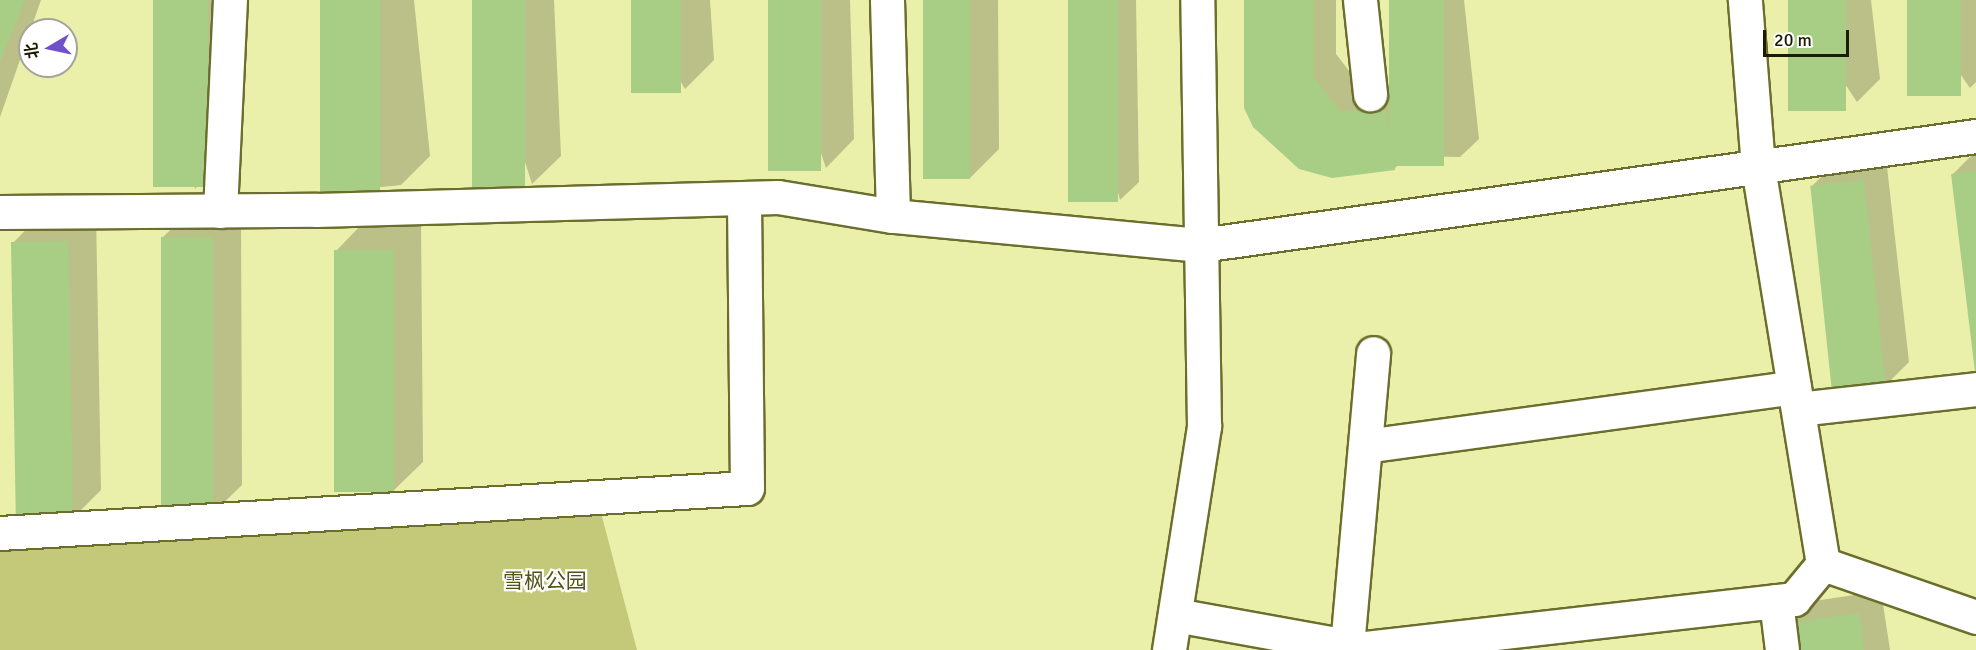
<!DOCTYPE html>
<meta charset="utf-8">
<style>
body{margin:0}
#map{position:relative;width:1976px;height:650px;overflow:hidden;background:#eaefaa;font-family:Signika,"Noto Sans SC",sans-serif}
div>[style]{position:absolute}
.green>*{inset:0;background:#c4c97a}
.shadow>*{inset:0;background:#0003}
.building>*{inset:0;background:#a8ce86;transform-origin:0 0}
.roads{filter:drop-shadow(2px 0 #6c6e2d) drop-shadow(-2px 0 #6c6e2d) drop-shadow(0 2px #6c6e2d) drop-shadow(0 -2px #6c6e2d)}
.minor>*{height:33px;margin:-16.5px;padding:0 16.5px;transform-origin:16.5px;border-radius:16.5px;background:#fff}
span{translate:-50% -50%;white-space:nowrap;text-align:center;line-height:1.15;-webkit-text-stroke:4.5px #fff;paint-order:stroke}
.park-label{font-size:21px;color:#515316}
.north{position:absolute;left:18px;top:18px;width:60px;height:60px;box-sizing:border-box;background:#fff;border:2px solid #a4a49a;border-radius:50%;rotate:261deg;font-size:16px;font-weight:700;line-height:24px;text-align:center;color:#1c1c02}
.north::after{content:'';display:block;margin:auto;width:21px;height:27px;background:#7151ca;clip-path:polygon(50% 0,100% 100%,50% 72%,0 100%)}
.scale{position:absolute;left:1763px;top:30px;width:86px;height:27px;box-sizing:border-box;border:3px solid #1c1c02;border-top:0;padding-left:8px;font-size:18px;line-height:21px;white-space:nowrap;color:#1c1c02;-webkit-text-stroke:4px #fff;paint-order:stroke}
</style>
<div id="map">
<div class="green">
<i style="clip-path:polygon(600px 509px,637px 650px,0 650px,0 547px)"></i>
</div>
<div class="shadow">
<i style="clip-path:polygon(0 0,41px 0,0 117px)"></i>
<i style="clip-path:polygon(154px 0,234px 0,223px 160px,195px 189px)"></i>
<i style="clip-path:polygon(321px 0,414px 0,430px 156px,401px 185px,344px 191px)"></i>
<i style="clip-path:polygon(474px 0,554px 0,561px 156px,532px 184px)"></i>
<i style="clip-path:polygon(633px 0,710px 0,714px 60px,685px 89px)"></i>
<i style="clip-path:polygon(770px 0,850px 0,854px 139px,826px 168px)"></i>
<i style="clip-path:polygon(925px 0,998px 0,999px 149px,970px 178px)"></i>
<i style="clip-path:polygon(1070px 0,1136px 0,1139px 182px,1120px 200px)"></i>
<i style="clip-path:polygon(1246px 0,1336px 0,1336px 54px,1363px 89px,1400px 88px,1390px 0,1464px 0,1479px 139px,1460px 157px,1407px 156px,1394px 169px,1332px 177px)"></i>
<i style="clip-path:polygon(1789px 0,1871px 0,1880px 79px,1857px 102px)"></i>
<i style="clip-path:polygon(1908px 0,1976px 0,1976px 82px,1970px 88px)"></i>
<i style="clip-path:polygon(1976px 151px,1976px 372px,1953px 174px)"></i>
<i style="clip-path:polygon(1886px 158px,1909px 362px,1886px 385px,1811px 187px,1834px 164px)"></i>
<i style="clip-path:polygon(241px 209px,242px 485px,213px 513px,162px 238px,191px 210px)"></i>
<i style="clip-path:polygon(96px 213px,101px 490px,72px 519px,13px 243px,41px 214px)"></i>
<i style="clip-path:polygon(364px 222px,421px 222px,423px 462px,394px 490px,336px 251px)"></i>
<i style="clip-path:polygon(1881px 591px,1890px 650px,1795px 650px,1792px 624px,1814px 601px)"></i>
</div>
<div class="building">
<i style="clip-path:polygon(0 0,25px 0,0 62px)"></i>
<i style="left:153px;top:0;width:55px;height:187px"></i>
<i style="left:320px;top:0;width:60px;height:193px"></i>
<i style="left:472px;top:0;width:53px;height:188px"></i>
<i style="left:631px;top:0;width:50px;height:93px"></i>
<i style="left:768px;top:0;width:53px;height:171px"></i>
<i style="left:923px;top:0;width:47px;height:179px"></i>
<i style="left:1068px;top:0;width:50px;height:202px"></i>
<i style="clip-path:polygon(1244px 0,1314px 0,1314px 78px,1340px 111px,1386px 110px,1395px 170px,1332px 178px,1299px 169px,1253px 127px,1244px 108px)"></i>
<i style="left:1389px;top:0;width:55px;height:166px"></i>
<i style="left:1788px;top:0;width:58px;height:111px"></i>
<i style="left:1907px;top:0;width:54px;height:96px"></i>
<i style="clip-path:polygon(1976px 171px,1976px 372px,1975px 372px,1951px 174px)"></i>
<i style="left:1864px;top:180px;width:208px;height:54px;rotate:84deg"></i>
<i style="left:161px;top:237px;width:52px;height:278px"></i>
<i style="left:68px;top:241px;width:279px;height:57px;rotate:89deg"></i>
<i style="left:334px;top:250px;width:60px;height:242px"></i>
<i style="clip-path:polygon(1859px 613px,1864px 650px,1794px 650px,1790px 623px)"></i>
</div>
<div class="roads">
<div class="minor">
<i style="left:887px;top:0;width:216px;rotate:88.4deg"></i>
<i style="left:1360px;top:0;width:95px;rotate:83.9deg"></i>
<i style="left:220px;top:211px;width:211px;rotate:-87.3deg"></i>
<i style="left:0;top:212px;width:316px;rotate:-0.4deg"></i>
<i style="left:316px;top:210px;width:462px;rotate:-1.6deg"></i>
<i style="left:778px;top:197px;width:117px;rotate:9.4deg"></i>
<i style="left:893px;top:216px;width:309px;rotate:5.4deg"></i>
<i style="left:1201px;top:245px;width:783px;rotate:-8.01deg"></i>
<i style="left:1798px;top:409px;width:179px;rotate:-6.4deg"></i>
<i style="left:1365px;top:446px;width:433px;rotate:-7.8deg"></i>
<i style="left:0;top:533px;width:748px;rotate:-3.45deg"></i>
<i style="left:747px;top:488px;width:290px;rotate:-90.6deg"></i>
<i style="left:1823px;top:564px;width:162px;rotate:19.1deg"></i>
<i style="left:1776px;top:601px;width:49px;rotate:83deg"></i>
<i style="left:1175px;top:615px;width:175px;rotate:10.2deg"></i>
<i style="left:1347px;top:646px;width:294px;rotate:-84.9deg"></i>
<i style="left:1169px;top:650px;width:227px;rotate:-81.1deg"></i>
<i style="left:1204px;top:426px;width:426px;rotate:-90.9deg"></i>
<i style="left:1347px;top:650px;width:450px;rotate:-6.5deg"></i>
<i style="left:1794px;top:599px;width:45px;rotate:-50.4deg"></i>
<i style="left:1823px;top:564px;width:402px;rotate:-99.3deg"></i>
<i style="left:1758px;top:167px;width:168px;rotate:-94.5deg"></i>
</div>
</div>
<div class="park-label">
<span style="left:545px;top:581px">雪枫公园</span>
</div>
<div class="north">北</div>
<div class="scale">20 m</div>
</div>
